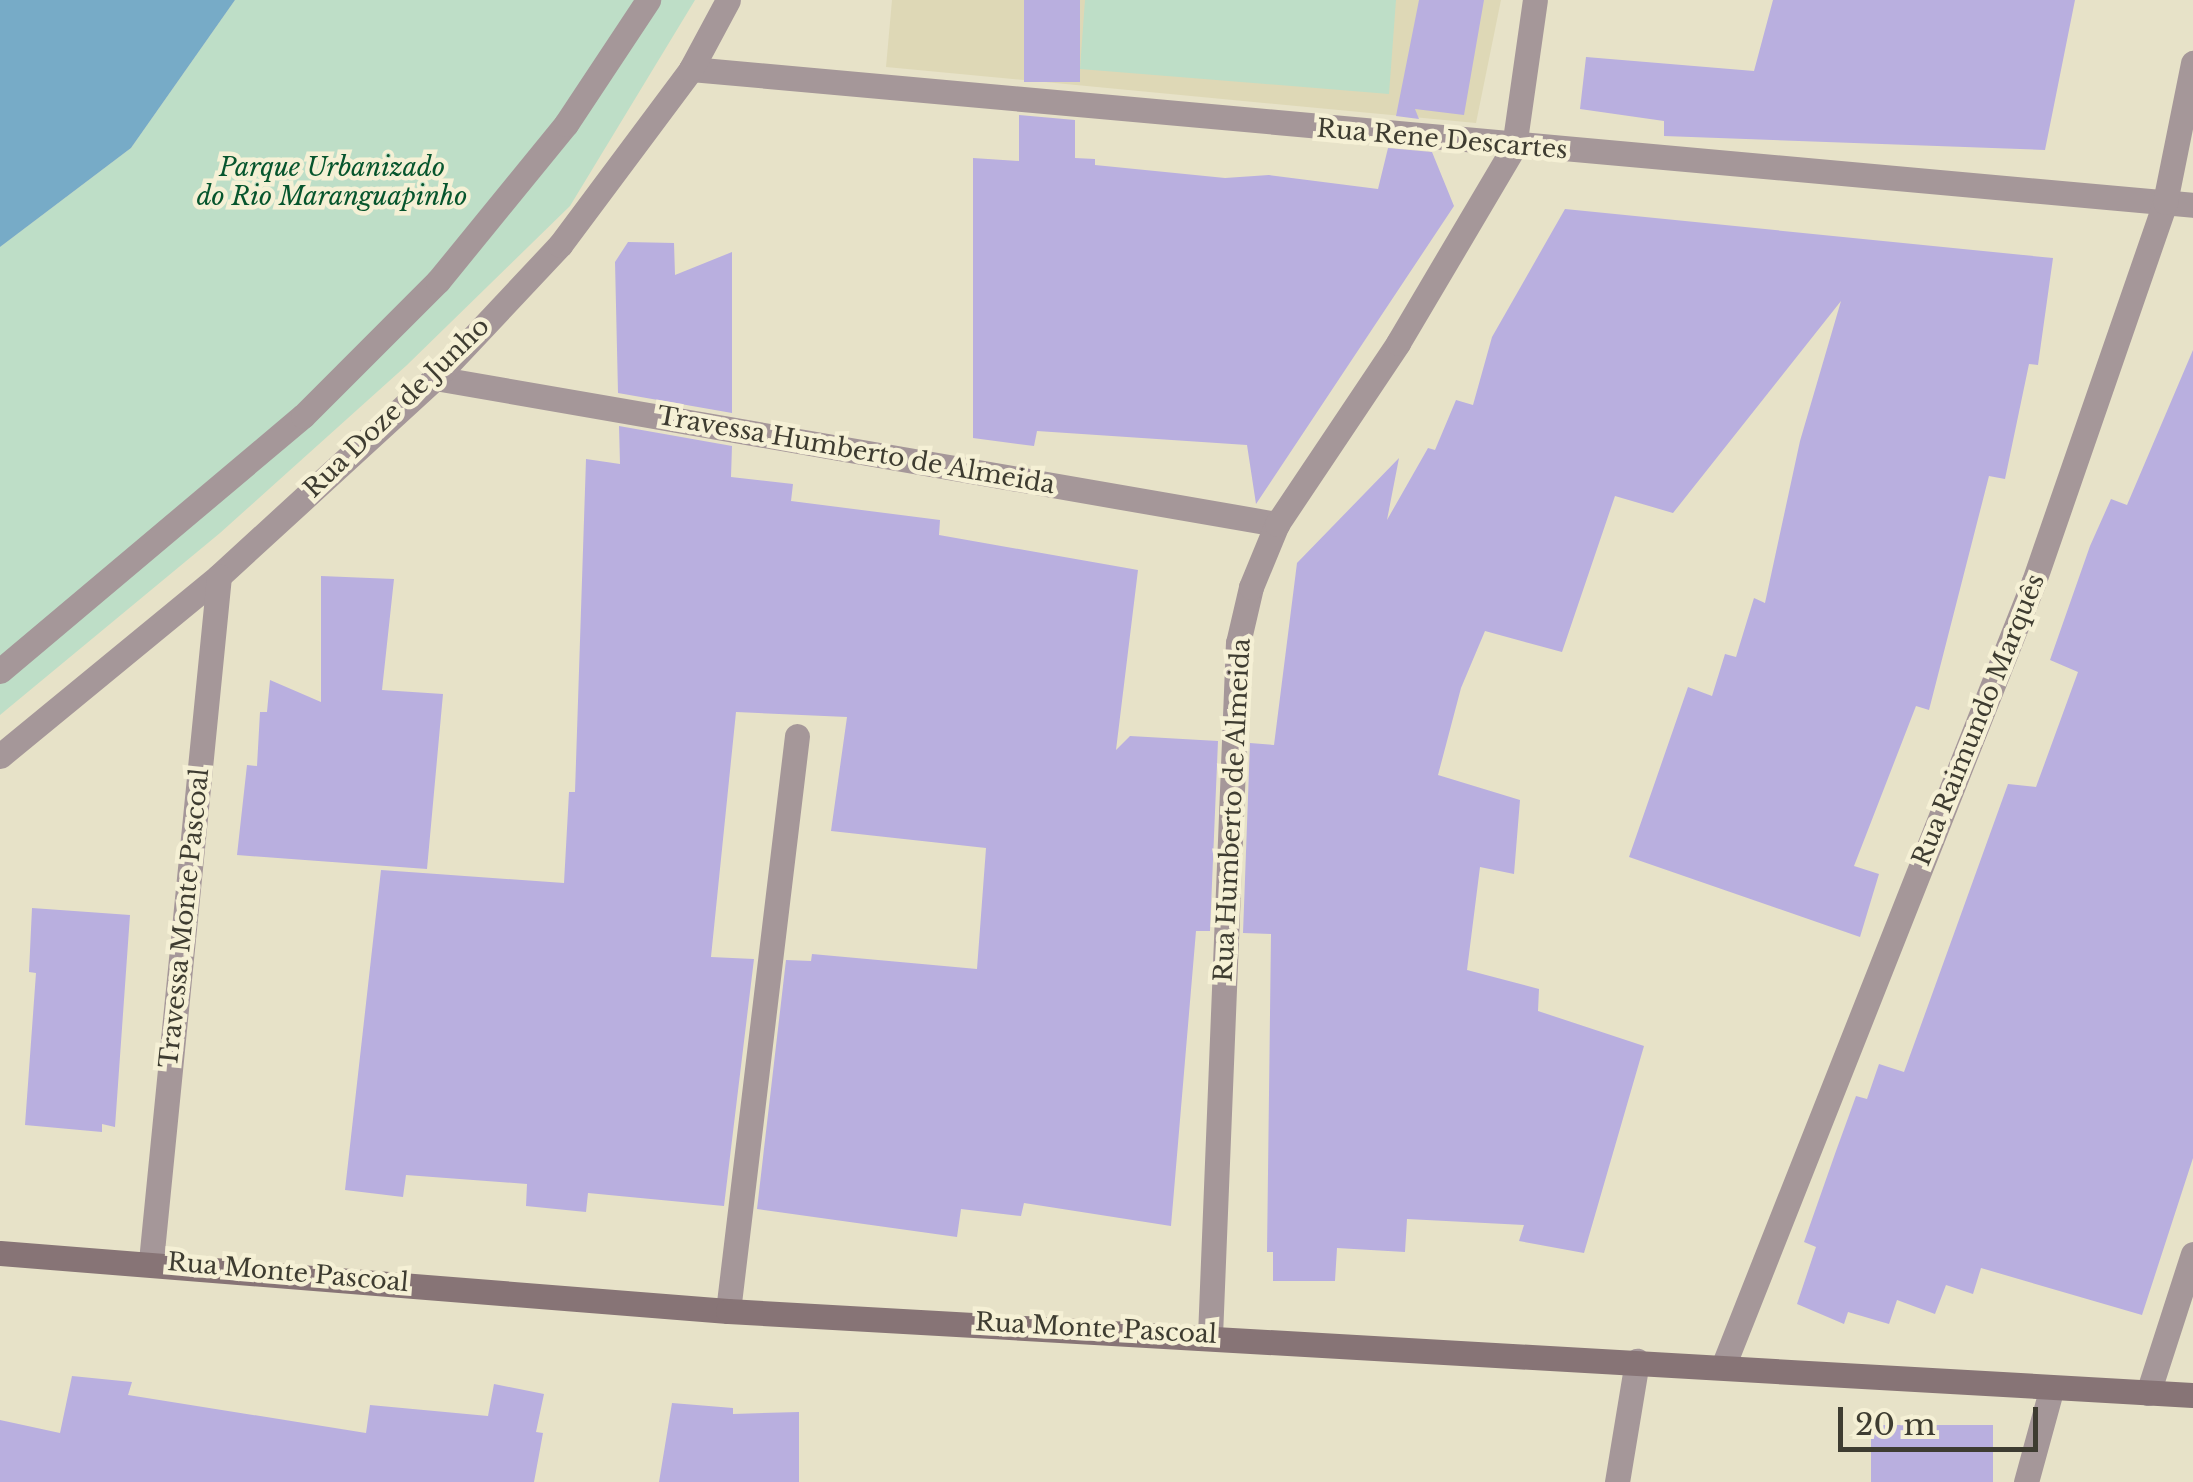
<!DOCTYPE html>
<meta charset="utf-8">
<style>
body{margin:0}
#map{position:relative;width:2193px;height:1482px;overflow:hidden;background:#e7e2c8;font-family:"Libre Baskerville",serif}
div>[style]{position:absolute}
.built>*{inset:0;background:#ded8b6}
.green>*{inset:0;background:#bedec7}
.water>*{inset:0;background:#77abc7}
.building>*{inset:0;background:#b9afdf;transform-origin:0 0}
.street>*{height:25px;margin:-12.5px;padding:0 12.5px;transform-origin:12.5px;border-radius:12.5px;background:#a59799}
.secondary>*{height:25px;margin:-12.5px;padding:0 12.5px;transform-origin:12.5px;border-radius:12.5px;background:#877476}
span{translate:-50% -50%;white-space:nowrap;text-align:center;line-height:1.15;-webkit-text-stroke:9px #f5f0d5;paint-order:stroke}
.street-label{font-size:25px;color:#3e3c31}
.park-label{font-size:25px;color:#06552d;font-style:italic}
.scale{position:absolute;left:1838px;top:1407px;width:200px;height:45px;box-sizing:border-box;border:5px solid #3e3c31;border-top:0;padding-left:12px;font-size:30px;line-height:35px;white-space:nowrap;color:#3e3c31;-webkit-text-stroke:8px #f5f0d5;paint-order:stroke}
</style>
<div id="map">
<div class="built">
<i style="clip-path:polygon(892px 0,1501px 0,1476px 123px,886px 67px)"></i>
</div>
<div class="green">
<i style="clip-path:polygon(235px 0,695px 0,570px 206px,407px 365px,220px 533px,0 715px,0 247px,131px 148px)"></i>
<i style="clip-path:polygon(1085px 0,1396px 0,1389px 94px,1080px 69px)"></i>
</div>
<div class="water">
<i style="clip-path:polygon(0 0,235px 0,131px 148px,0 247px)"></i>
</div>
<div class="building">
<i style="left:1024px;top:0;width:56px;height:82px"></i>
<i style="clip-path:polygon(1419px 0,1484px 0,1464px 115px,1415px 109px,1419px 119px,1396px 116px)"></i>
<i style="clip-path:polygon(1773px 0,2075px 0,2045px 150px,1664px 136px,1664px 121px,1580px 109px,1586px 57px,1754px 71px)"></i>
<i style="clip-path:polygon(1019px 115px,1075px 120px,1075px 158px,1095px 159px,1095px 165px,1225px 178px,1269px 175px,1378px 189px,1388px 148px,1432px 152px,1454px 206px,1256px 504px,1247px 445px,1037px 431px,1034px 446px,973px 438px,973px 158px,1019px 161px)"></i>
<i style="clip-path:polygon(1565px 209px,2053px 258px,2038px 365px,2029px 364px,2005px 479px,1989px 476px,1929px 710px,1916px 706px,1854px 866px,1879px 874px,1860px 937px,1629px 857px,1688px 687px,1712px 696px,1725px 654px,1736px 657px,1754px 598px,1765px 603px,1800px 441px,1841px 301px,1673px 513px,1615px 496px,1562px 652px,1485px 631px,1461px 688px,1438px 775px,1520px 800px,1514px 874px,1480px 867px,1467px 970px,1539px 989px,1538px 1011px,1644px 1046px,1584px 1253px,1519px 1241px,1524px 1225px,1407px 1219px,1405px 1252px,1337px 1248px,1335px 1281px,1273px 1281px,1273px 1252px,1267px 1252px,1271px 934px,1243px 933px,1250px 743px,1274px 745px,1297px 563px,1399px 458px,1387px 520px,1428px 448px,1435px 450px,1456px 400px,1473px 405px,1492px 337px)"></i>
<i style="clip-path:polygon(628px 242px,674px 243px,675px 275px,732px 252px,732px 413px,618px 393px,615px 262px)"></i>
<i style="clip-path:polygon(2193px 350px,2193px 1158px,2142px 1315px,1981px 1268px,1973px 1294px,1946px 1285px,1935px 1314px,1897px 1300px,1889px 1324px,1848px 1312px,1844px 1324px,1797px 1304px,1816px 1247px,1804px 1242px,1836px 1151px,1856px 1096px,1867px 1099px,1879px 1064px,1904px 1072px,2008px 784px,2036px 787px,2078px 672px,2050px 660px,2090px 546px,2111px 499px,2127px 505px)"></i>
<i style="clip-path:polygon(619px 426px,732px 446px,731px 477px,793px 484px,791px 501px,940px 520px,939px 535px,1138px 570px,1116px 750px,1130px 736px,1218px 741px,1210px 931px,1196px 931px,1171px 1226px,1024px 1203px,1021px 1216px,961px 1209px,957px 1237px,757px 1209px,786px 960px,811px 961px,812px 954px,977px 969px,986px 848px,831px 831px,847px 717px,736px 712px,711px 957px,754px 959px,724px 1206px,588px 1193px,586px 1212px,526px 1206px,527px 1184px,406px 1175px,403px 1197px,345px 1190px,381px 870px,564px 883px,569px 792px,575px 792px,586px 459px,620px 464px)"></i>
<i style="clip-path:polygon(321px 576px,394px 579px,382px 690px,443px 694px,427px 869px,237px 855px,247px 765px,257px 766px,260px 712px,267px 712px,270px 680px,321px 702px)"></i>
<i style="clip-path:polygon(32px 908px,130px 915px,115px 1127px,102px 1124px,102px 1132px,25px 1125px,36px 973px,29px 972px)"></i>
<i style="clip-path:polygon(72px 1376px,132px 1382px,128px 1395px,366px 1433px,370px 1405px,488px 1416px,494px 1384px,544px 1394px,536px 1432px,543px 1433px,534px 1482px,0 1482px,0 1420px,60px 1433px)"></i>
<i style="clip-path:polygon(672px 1403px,733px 1408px,733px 1414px,799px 1412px,799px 1482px,659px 1482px)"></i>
<i style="left:1871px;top:1425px;width:122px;height:57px"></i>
</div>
<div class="street">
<i style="left:691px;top:69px;width:1508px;rotate:5.17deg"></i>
<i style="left:435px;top:378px;width:855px;rotate:9.84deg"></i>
<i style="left:0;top:671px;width:396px;rotate:-40.1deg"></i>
<i style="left:303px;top:416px;width:191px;rotate:-45deg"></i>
<i style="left:438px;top:281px;width:203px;rotate:-50.8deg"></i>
<i style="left:566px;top:124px;width:149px;rotate:-56.5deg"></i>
<i style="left:0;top:756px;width:283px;rotate:-39.4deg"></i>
<i style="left:219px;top:576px;width:293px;rotate:-42.5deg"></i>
<i style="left:435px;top:378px;width:183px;rotate:-46.8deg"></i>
<i style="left:560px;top:245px;width:219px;rotate:-53.3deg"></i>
<i style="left:691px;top:69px;width:78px;rotate:-61.8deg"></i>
<i style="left:151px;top:1261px;width:688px;rotate:-84.33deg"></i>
<i style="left:728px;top:1311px;width:579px;rotate:-83.16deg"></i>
<i style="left:1210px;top:1336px;width:694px;rotate:-87.69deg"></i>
<i style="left:1238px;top:643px;width:57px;rotate:-76.9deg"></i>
<i style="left:1251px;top:587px;width:68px;rotate:-67.6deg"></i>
<i style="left:1277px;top:524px;width:218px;rotate:-56.2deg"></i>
<i style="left:1398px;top:343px;width:228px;rotate:-59.4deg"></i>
<i style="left:1514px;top:147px;width:148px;rotate:-81.9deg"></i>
<i style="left:1724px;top:1364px;width:842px;rotate:-68.4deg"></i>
<i style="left:2034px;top:581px;width:401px;rotate:-70.9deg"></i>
<i style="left:2165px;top:202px;width:142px;rotate:-78.6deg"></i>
<i style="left:2148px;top:1393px;width:146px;rotate:-72.1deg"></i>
<i style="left:1617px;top:1482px;width:123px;rotate:-80.6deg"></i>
<i style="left:2026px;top:1482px;width:98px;rotate:-74.7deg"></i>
</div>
<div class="secondary">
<i style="left:0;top:1253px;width:730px;rotate:4.56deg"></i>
<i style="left:728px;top:1311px;width:1467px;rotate:3.28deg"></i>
</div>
<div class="street-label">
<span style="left:1442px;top:140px;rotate:5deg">Rua Rene Descartes</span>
<span style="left:397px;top:408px;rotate:-44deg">Rua Doze de Junho</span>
<span style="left:856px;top:451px;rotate:10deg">Travessa Humberto de Almeida</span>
<span style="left:1979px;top:720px;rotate:-68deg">Rua Raimundo Marquês</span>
<span style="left:1233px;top:810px;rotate:-87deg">Rua Humberto de Almeida</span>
<span style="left:185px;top:918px;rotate:-84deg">Travessa Monte Pascoal</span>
<span style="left:288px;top:1273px;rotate:5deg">Rua Monte Pascoal</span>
<span style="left:1096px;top:1329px;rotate:3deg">Rua Monte Pascoal</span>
</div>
<div class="park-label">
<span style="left:332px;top:183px">Parque Urbanizado<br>do Rio Maranguapinho</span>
</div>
<div class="scale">20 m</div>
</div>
